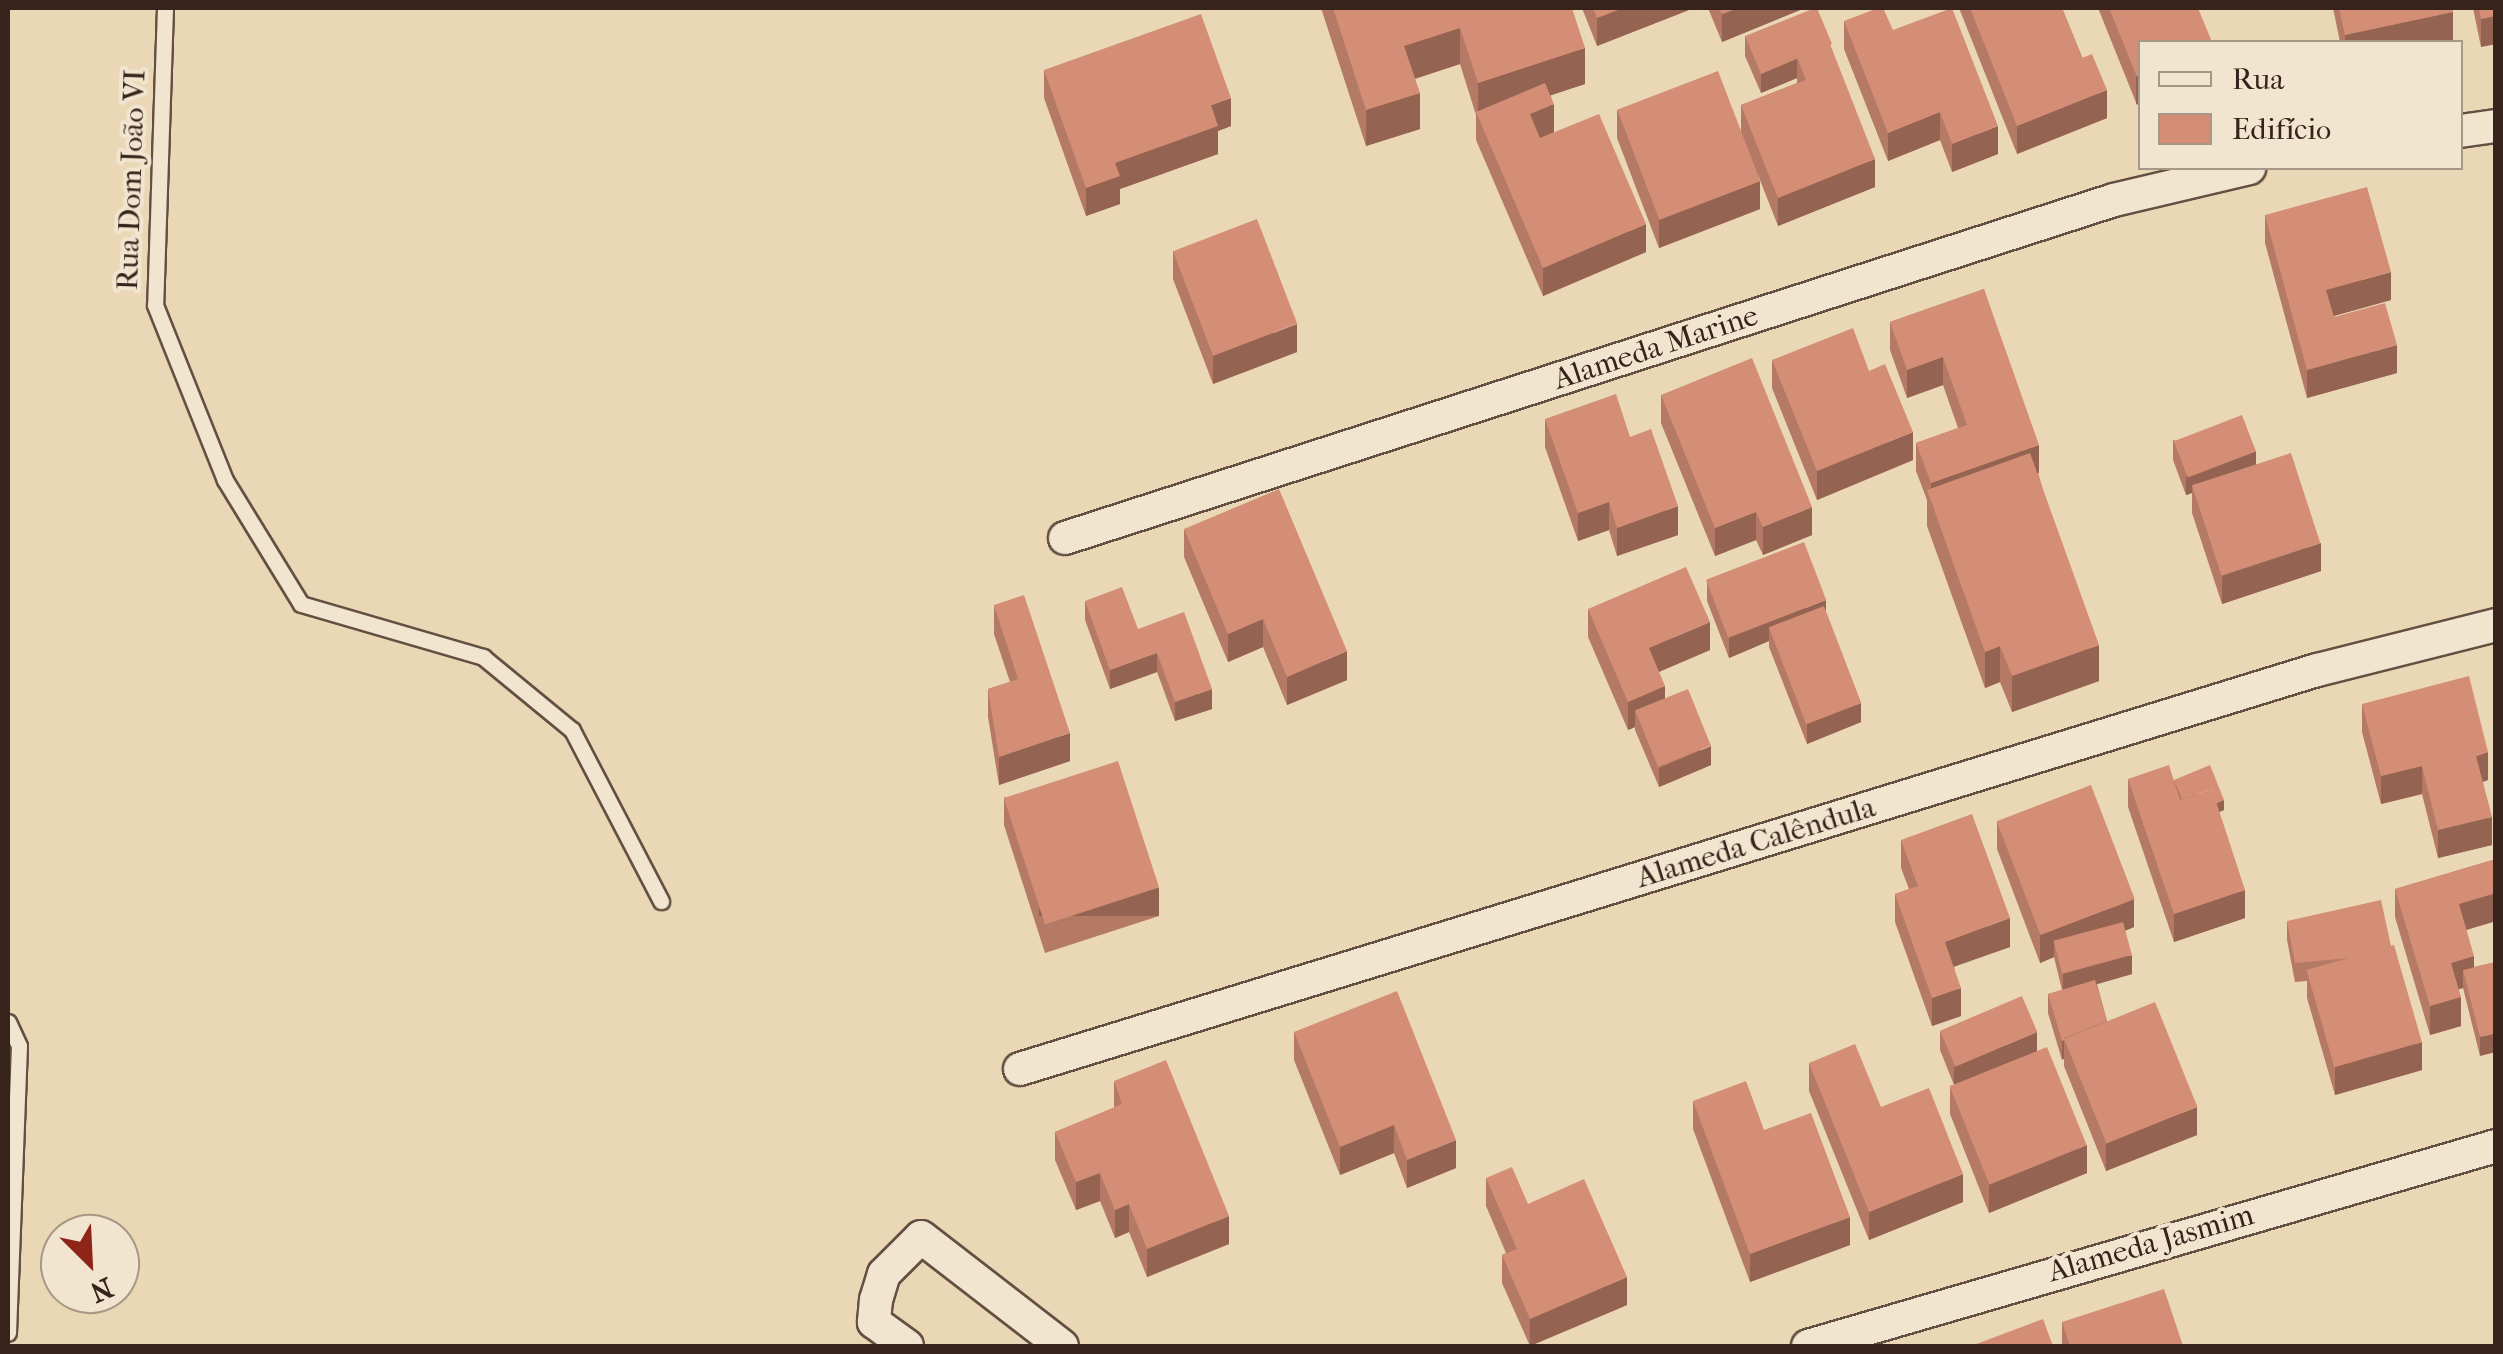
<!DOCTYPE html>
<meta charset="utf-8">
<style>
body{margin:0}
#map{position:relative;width:2503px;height:1354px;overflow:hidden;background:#ead7b5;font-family:"IM FELL French Canon",serif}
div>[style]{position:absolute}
.roads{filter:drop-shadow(2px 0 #645042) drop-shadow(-2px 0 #645042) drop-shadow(0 2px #645042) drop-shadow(0 -2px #645042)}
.service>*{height:15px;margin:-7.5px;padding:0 7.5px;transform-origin:7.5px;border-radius:7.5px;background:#f1e5cf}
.minor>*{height:32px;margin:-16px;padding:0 16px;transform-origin:16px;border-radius:16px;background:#f1e5cf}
.wall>*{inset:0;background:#b57a65}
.shaded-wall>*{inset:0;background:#946352;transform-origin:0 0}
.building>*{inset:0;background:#d38e75;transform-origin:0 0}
span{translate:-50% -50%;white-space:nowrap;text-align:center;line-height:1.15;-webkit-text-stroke:8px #f1e5cf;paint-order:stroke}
.street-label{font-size:30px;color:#37231c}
.frame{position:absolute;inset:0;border:10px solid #37231c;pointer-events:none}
.legend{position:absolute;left:2138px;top:40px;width:325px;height:130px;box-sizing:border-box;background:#f1e5cf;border:2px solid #a79787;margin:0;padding:12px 18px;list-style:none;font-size:30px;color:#37231c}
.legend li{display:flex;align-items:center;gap:20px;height:50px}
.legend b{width:50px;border:2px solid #a79787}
.north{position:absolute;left:40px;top:1214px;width:100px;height:100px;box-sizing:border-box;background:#f1e5cf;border:2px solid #a79787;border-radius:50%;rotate:156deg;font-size:28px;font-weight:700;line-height:40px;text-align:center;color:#37231c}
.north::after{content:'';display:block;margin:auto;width:35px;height:45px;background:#8f2418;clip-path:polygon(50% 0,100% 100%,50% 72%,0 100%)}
</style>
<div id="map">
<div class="roads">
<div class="service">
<i style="left:165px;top:8px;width:297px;rotate:91.9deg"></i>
<i style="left:155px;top:305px;width:188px;rotate:68.2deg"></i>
<i style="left:225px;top:480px;width:145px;rotate:58.5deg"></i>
<i style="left:301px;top:604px;width:190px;rotate:16.2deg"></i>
<i style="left:483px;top:657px;width:115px;rotate:39.4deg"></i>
<i style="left:572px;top:730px;width:193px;rotate:62.5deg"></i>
<i style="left:8px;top:1022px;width:26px;rotate:65deg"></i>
<i style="left:19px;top:1046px;width:287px;rotate:92.2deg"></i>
</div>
<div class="minor">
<i style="left:2460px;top:131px;width:36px;rotate:-8deg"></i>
<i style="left:1065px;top:538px;width:1102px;rotate:-17.86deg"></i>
<i style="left:2114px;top:200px;width:139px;rotate:-13.3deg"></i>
<i style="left:1020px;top:1069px;width:1357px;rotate:-17.1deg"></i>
<i style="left:2317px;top:670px;width:185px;rotate:-14.1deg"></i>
<i style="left:907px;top:1346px;width:41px;rotate:-144deg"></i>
<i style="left:874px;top:1322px;width:22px;rotate:-85deg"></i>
<i style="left:876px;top:1300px;width:27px;rotate:-73deg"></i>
<i style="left:884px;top:1274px;width:52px;rotate:-45deg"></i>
<i style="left:921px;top:1237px;width:178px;rotate:37.7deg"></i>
<i style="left:1808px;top:1346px;width:716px;rotate:-16.21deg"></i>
</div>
</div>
<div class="wall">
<i style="clip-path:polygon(1321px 8px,1572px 8px,1585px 84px,1551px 95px,1554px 132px,1646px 252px,1543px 296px,1476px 140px,1476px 115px,1460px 64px,1415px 79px,1420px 129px,1366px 146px)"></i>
<i style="clip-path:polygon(1582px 8px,1694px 8px,1597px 46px)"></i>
<i style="clip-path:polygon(1708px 8px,1805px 8px,1722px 42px)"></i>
<i style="clip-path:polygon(1959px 8px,2062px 8px,2107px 118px,2017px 154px)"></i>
<i style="clip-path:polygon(2098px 8px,2198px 8px,2140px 42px,2140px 104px,2137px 105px)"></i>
<i style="clip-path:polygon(2333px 8px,2452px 8px,2453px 40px,2440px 42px,2340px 42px)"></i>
<i style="clip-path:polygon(2473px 8px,2496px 8px,2481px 47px)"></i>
<i style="clip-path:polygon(1844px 21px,1893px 30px,1998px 154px,1952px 172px,1940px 140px,1888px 161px,1844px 49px)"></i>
<i style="clip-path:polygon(1745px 36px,1832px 50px,1875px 187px,1778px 226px,1758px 175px,1760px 209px,1659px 248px,1617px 138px,1617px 110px,1741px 132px,1741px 105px,1797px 83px,1797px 78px,1761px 93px,1745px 56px)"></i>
<i style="clip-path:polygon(1044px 70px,1231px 126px,1218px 131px,1218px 154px,1120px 189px,1120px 204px,1086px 216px,1044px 98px)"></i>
<i style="clip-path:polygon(2265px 215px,2391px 300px,2334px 316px,2397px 373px,2307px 398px,2265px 243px)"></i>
<i style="clip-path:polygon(1173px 251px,1297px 352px,1213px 384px,1173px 279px)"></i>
<i style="clip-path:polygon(1984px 289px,2099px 681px,2012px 712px,2000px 682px,1985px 688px,1927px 526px,1927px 500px,1916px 471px,1916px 443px,1958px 428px,1943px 385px,1907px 398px,1890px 350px,1890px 322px)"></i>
<i style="clip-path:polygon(1772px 360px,1913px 460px,1817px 500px,1772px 388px)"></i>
<i style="clip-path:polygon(1661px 395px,1812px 535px,1763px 555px,1756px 540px,1715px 556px,1661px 423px)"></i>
<i style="clip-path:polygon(1545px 419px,1630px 437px,1678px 535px,1617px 556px,1609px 530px,1578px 541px,1545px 447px)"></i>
<i style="clip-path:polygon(2173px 440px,2256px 464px,2321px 571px,2222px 604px,2192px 513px,2192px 493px,2186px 495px,2173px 460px)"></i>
<i style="clip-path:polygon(1184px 529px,1347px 680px,1287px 705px,1263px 647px,1228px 662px,1184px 557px)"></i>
<i style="clip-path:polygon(1707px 581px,1826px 613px,1861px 722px,1807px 744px,1769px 647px,1769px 641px,1729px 658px,1707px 601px)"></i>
<i style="clip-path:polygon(1085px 601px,1138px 629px,1212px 709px,1175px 721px,1157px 672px,1110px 689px,1085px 620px)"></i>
<i style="clip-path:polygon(994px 605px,1070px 761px,999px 785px,988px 717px,988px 689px,1010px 682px,994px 634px)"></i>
<i style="clip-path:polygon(1588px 609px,1710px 650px,1659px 672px,1665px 699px,1711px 765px,1659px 787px,1635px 730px,1635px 727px,1628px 730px,1588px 637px)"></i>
<i style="clip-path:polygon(2362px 704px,2488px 780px,2483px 782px,2492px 845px,2438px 858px,2422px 794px,2381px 804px,2362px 732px)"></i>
<i style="clip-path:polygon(2128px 779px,2174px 780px,2224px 810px,2219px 812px,2245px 918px,2174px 942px,2128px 807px)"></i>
<i style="clip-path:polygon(1004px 797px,1159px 916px,1045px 953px,1004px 825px)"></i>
<i style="clip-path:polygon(1997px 821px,2134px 927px,2125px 931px,2132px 974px,2097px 984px,2107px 1021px,2197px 1135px,2106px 1171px,2064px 1066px,2064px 1059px,2062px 1060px,2048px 1013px,2048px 994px,2062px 990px,2054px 957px,2040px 963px,1997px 849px)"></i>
<i style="clip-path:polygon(1901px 840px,2010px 947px,1954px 966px,1961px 1016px,1932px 1026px,1895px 922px,1895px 894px,1909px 889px,1901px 868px)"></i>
<i style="clip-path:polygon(2496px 859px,2496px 921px,2466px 930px,2474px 967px,2496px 962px,2480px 1056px,2463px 988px,2459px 989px,2461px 1026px,2430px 1035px,2395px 917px,2395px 889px)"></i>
<i style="clip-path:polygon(2287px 921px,2391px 946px,2422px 1070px,2335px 1095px,2307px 998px,2307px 981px,2295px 982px,2287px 940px)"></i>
<i style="clip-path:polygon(1940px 1031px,2037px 1051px,2087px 1173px,1989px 1213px,1950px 1114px,1950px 1086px,1954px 1085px,1940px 1050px)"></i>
<i style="clip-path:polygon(1294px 1032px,1456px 1168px,1407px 1188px,1394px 1153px,1340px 1175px,1294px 1060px)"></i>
<i style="clip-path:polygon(1809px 1063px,1881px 1107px,1963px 1202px,1869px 1240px,1809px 1091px)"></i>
<i style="clip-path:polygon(1114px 1081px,1229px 1244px,1147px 1277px,1129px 1232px,1115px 1238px,1100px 1201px,1076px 1210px,1055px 1160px,1055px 1132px,1114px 1108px)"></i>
<i style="clip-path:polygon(1693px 1101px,1764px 1130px,1850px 1245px,1750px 1282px,1693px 1129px)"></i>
<i style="clip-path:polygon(1486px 1178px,1528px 1204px,1627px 1305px,1530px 1346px,1502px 1283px,1502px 1255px,1506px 1253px,1486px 1206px)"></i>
<i style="clip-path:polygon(2062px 1322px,2183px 1346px,2062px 1346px)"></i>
</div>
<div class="shaded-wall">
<i style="clip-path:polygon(1623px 8px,1694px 8px,1597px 46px,1597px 18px)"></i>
<i style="clip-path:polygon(1738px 8px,1805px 8px,1722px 42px,1722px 14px)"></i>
<i style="clip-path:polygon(2453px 12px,2453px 40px,2440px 42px,2345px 42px,2345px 35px)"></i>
<i style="clip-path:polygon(2496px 16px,2496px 44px,2481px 47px,2481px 19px)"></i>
<i style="clip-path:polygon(1460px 28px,1460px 64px,1404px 82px,1404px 46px)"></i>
<i style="clip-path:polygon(1585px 48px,1585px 84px,1479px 119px,1478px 115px,1478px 83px)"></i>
<i style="clip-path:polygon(1797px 58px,1797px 78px,1761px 93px,1761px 74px)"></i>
<i style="left:2140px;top:75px;width:29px;height:4px;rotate:90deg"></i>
<i style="clip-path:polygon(2107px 90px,2107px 118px,2017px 154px,2017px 126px)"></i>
<i style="clip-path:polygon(1420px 93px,1420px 129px,1366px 146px,1366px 110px)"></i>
<i style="clip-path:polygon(1231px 98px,1231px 126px,1218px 131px,1218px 154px,1120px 189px,1120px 204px,1086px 216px,1086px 188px,1115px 163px,1211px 105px)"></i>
<i style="clip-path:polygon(1554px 104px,1554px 132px,1530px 142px,1530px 114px)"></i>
<i style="clip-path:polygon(1940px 112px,1940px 140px,1888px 161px,1888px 133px)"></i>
<i style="clip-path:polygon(1998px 126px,1998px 154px,1952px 172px,1952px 144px)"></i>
<i style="clip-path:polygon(1875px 159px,1875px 187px,1778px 226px,1778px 198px)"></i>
<i style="clip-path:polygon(1760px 181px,1760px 209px,1659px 248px,1659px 220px)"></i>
<i style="clip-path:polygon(1646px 224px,1646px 252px,1543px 296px,1543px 268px)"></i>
<i style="clip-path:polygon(2391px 272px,2391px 300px,2326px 318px,2326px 290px)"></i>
<i style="clip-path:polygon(1297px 324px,1297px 352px,1213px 384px,1213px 356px)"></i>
<i style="clip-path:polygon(2397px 345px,2397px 373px,2307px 398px,2307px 370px)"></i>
<i style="clip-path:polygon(1943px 357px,1943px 385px,1907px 398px,1907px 370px)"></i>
<i style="clip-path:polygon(1913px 432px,1913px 460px,1817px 500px,1817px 471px)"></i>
<i style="clip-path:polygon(2039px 445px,2039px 473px,1934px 510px,1931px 501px,1931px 483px)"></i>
<i style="clip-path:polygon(2256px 451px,2256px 470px,2192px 485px,2192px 493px,2186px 495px,2186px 476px)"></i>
<i style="clip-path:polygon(1609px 502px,1609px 530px,1578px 541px,1578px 513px)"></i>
<i style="clip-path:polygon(1678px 506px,1678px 535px,1617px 556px,1617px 528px)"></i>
<i style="clip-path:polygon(1812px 507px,1812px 535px,1763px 555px,1763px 527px)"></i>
<i style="clip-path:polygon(1756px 512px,1756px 540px,1715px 556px,1715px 528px)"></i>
<i style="clip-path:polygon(2321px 543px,2321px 571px,2222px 604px,2222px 576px)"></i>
<i style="clip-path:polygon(1826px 600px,1826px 619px,1769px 627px,1769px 641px,1729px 658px,1729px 638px)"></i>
<i style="clip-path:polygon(1263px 619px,1263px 647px,1228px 662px,1228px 634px)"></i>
<i style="clip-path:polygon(1710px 622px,1710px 650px,1649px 676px,1649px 648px)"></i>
<i style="clip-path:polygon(2099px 645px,2099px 681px,2012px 712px,2012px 676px)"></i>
<i style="clip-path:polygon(2000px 646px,2000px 682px,1985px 688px,1985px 652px)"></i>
<i style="clip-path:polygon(1347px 651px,1347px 680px,1287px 705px,1287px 677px)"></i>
<i style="clip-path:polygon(1157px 653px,1157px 672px,1110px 689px,1110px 670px)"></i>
<i style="clip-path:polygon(1665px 686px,1665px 714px,1635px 711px,1635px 727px,1628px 730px,1628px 702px)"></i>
<i style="clip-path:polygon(1212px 689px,1212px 709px,1175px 721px,1175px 702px)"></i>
<i style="clip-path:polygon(1861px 703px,1861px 722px,1807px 744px,1807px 724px)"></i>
<i style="clip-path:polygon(1070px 733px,1070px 761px,999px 785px,999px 757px)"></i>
<i style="clip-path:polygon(1711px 746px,1711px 765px,1659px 787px,1659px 768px)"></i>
<i style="clip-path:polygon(2488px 752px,2488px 780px,2476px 784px,2476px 756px)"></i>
<i style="clip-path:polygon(2422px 766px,2422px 794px,2381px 804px,2381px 776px)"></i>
<i style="clip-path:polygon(2224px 800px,2224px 810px,2188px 824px,2188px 814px)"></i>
<i style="clip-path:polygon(2492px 817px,2492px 845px,2438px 858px,2438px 830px)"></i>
<i style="left:1159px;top:888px;width:28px;height:120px;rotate:90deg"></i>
<i style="clip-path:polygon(2245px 890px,2245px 918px,2174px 942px,2174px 914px)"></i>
<i style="clip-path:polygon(2496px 893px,2496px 921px,2459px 932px,2459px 904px)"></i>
<i style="clip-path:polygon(2134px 899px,2134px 927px,2058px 956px,2054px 942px,2054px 957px,2040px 963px,2040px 935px)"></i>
<i style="clip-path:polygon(2010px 918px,2010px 947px,1945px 970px,1945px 942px)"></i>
<i style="clip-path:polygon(2132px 955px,2132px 974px,2063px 994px,2063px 974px)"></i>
<i style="clip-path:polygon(2474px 956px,2474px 984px,2463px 970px,2463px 988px,2451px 991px,2451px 963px)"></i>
<i style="clip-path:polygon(1961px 988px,1961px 1016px,1932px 1026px,1932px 998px)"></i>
<i style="clip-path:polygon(2461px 997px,2461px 1026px,2430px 1035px,2430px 1006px)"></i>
<i style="clip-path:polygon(2037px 1032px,2037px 1052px,1954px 1086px,1954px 1067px)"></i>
<i style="clip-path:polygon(2496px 1033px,2496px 1052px,2480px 1056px,2480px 1037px)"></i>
<i style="left:2064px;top:1040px;width:19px;height:2px;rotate:90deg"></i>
<i style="clip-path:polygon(2422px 1042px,2422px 1070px,2335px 1095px,2335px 1067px)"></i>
<i style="clip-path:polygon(2197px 1107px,2197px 1135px,2106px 1171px,2106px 1143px)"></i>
<i style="clip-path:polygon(1394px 1125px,1394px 1153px,1340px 1175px,1340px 1147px)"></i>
<i style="clip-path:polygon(1456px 1140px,1456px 1168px,1407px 1188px,1407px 1160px)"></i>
<i style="clip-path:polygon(2087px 1145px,2087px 1173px,1989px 1213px,1989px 1185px)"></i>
<i style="clip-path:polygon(1100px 1173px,1100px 1201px,1076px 1210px,1076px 1182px)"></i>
<i style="clip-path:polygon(1963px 1174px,1963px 1202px,1869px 1240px,1869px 1212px)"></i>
<i style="clip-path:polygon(1129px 1204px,1129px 1232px,1115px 1238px,1115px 1210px)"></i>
<i style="clip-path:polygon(1229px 1216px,1229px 1244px,1147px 1277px,1147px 1249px)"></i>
<i style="clip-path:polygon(1850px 1217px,1850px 1245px,1750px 1282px,1750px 1254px)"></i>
<i style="clip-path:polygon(1627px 1277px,1627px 1305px,1530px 1346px,1530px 1319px)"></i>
</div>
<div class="building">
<i style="clip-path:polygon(1333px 8px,1572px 8px,1585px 48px,1478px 83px,1460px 28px,1404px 46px,1420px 93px,1366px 110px)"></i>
<i style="clip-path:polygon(1593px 8px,1623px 8px,1597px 18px)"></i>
<i style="clip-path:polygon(1719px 8px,1738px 8px,1722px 14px)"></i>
<i style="clip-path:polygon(1815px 8px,1817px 8px,1832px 44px,1761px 74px,1745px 36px)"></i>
<i style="clip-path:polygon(1878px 8px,1883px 8px,1893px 30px,1952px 8px,1998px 126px,1952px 144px,1940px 112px,1888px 133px,1844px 21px)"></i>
<i style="clip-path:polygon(1970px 8px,2062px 8px,2082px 58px,2092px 54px,2107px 90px,2017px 126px)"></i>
<i style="clip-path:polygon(2109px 8px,2198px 8px,2212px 42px,2140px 42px,2140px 75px,2137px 77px)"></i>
<i style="clip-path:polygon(2339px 8px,2452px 8px,2453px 12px,2345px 35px)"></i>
<i style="clip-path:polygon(2479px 8px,2496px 8px,2496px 16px,2481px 19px)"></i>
<i style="clip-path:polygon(1201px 14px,1231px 98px,1211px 105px,1218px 126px,1115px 163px,1120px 176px,1086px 188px,1044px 70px)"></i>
<i style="clip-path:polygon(1830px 44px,1875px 159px,1778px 198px,1741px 105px,1806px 80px,1797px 57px)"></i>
<i style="left:1718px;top:71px;width:118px;height:108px;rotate:69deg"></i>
<i style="clip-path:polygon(1545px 83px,1554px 104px,1530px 114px,1540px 138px,1599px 114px,1646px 224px,1543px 268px,1476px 112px)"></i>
<i style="clip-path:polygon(2367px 187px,2391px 272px,2326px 290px,2334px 317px,2385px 303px,2397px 345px,2307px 370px,2265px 215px)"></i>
<i style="left:1257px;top:219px;width:112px;height:90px;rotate:69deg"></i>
<i style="clip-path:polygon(1984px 289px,2039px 445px,1931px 483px,1916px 443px,1967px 425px,1943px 357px,1907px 370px,1890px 322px)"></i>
<i style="clip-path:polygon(1853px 328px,1869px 371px,1885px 364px,1913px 432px,1817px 471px,1772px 360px)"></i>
<i style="clip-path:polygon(1752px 358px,1812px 507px,1763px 527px,1756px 512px,1715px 528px,1661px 395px)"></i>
<i style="clip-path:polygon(1616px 394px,1630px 437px,1651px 429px,1678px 506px,1617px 528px,1609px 502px,1578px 513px,1545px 419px)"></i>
<i style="left:2242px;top:415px;width:39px;height:73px;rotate:69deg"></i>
<i style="clip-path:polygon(2030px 453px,2099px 645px,2012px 676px,2000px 646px,1985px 652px,1927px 490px)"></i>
<i style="left:2291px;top:453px;width:95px;height:104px;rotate:72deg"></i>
<i style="clip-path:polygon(1279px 489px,1347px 651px,1287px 677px,1263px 619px,1228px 634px,1184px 529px)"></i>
<i style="left:1804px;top:542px;width:62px;height:105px;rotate:69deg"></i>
<i style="clip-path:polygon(1686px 567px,1710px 622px,1649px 648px,1665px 686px,1628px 702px,1588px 609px)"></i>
<i style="clip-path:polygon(1122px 587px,1138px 629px,1184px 612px,1212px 689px,1175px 702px,1157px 653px,1110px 670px,1085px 601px)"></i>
<i style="clip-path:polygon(1024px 595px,1070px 733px,999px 757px,988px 689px,1018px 679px,994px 605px)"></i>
<i style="left:1824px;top:606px;width:104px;height:59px;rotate:69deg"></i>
<i style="clip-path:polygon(2469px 676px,2488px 752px,2476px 756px,2492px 817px,2438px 830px,2422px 766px,2381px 776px,2362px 704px)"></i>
<i style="left:1688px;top:689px;width:61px;height:57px;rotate:68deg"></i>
<i style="left:1118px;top:761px;width:133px;height:120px;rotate:72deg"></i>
<i style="clip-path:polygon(2169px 765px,2180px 800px,2212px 789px,2245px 890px,2174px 914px,2128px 779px)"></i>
<i style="clip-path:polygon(2210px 765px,2224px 800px,2216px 803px,2212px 789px,2182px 799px,2174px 780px)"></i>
<i style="left:2091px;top:785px;width:122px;height:101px;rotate:69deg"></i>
<i style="clip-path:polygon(1972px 814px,2010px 918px,1945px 942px,1961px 988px,1932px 998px,1895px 894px,1918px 886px,1901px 840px)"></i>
<i style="clip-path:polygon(2496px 859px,2496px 893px,2459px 904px,2474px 956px,2451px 963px,2461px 997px,2430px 1006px,2395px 889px)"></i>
<i style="clip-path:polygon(2381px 900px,2391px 946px,2350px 958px,2295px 963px,2287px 921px)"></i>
<i style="left:2123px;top:922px;width:34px;height:72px;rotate:75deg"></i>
<i style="left:2394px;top:945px;width:101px;height:91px;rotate:74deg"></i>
<i style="clip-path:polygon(2496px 962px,2496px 1033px,2480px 1037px,2463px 970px)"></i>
<i style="clip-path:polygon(2095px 980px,2107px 1021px,2064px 1038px,2065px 1040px,2062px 1041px,2048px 994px)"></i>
<i style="clip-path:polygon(1397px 991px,1456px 1140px,1407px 1160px,1394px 1125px,1340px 1147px,1294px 1032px)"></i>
<i style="left:2022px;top:996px;width:39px;height:89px;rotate:67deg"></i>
<i style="left:2155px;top:1002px;width:113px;height:98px;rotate:68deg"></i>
<i style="clip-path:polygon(1855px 1044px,1881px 1107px,1929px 1088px,1963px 1174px,1869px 1212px,1809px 1063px)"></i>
<i style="left:2047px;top:1047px;width:106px;height:105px;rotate:68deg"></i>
<i style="clip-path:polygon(1166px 1060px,1229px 1216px,1147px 1249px,1129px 1204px,1115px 1210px,1100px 1173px,1076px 1182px,1055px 1132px,1122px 1104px,1114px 1081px)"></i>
<i style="clip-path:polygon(1746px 1081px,1764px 1130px,1811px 1113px,1850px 1217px,1750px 1254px,1693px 1101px)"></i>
<i style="clip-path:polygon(1512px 1167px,1528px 1204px,1584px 1179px,1627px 1277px,1530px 1319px,1502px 1255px,1517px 1249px,1486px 1178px)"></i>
<i style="clip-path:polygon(2164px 1289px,2183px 1346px,2070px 1346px,2062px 1322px)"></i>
<i style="clip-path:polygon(2043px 1319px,2053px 1346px,1971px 1346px)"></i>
</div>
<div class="street-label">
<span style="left:132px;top:180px;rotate:-88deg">Rua Dom João VI</span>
<span style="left:1656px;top:348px;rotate:-18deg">Alameda Marine</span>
<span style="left:1756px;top:843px;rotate:-17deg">Alameda Calêndula</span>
<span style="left:2151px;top:1244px;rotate:-16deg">Alameda Jasmim</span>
</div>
<div class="frame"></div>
<ul class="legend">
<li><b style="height:12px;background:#f1e5cf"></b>Rua</li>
<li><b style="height:28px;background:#d38e75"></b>Edifício</li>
</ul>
<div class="north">N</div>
</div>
